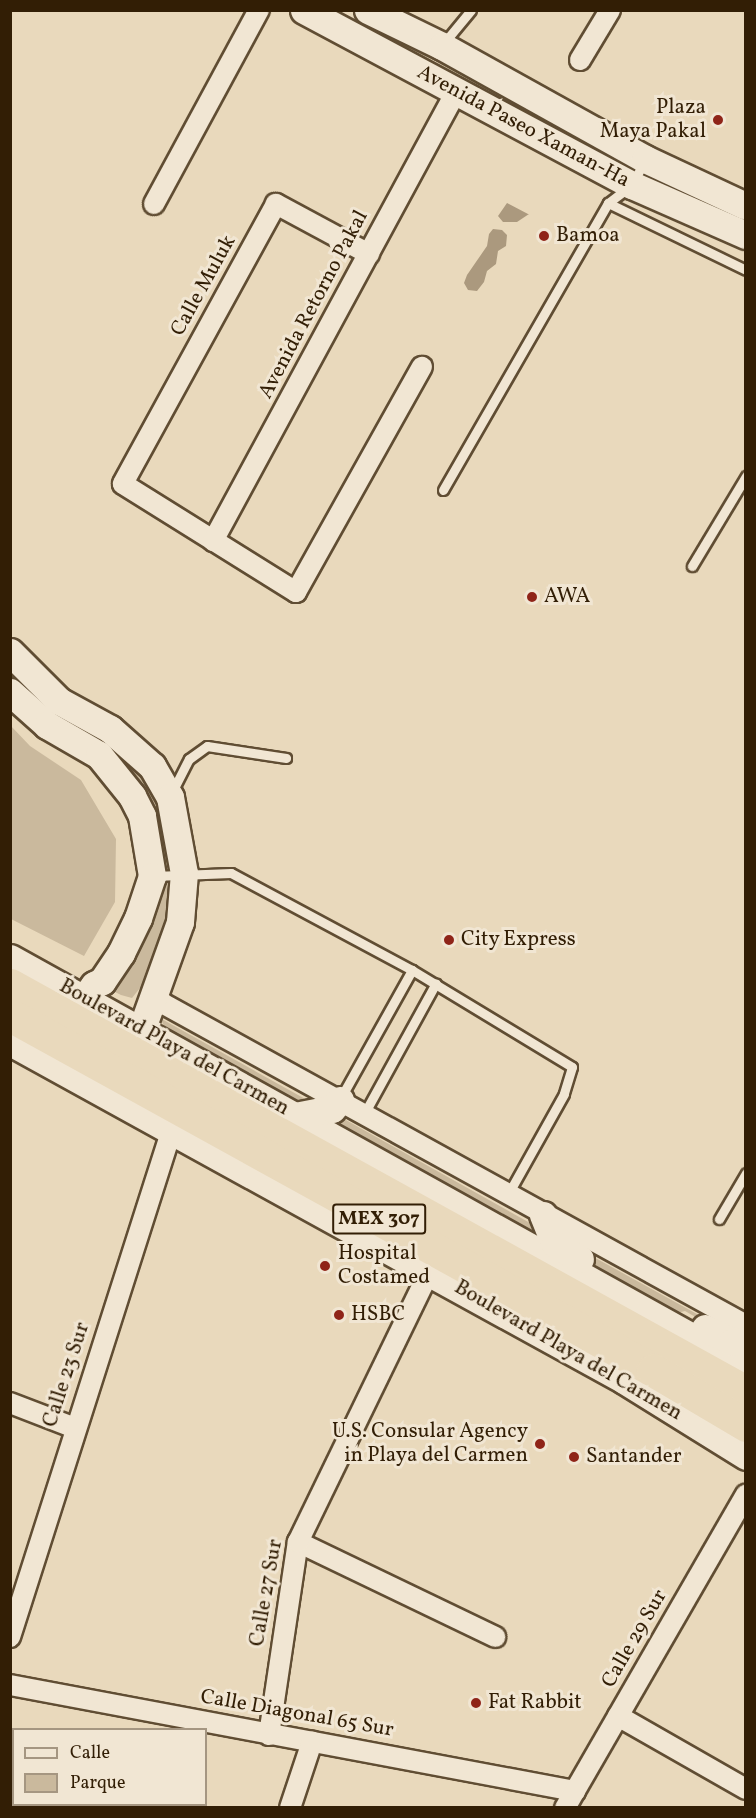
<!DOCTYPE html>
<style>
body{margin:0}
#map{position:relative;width:756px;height:1818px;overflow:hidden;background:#e9d9bc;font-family:Vollkorn,serif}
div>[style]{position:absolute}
.green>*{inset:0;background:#cab99d}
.water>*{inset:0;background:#ab997e}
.roads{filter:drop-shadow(2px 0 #604d33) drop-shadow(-2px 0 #604d33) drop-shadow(0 2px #604d33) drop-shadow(0 -2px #604d33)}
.lane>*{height:9px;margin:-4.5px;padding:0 4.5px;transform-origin:4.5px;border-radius:4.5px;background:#f1e6d3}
.street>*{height:20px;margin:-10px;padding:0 10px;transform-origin:10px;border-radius:10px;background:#f1e6d3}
.secondary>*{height:27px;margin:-13.5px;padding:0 13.5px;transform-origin:13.5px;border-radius:13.5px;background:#f1e6d3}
.highway>*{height:33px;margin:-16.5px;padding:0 16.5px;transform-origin:16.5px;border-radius:16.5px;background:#e9d9bc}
.dots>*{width:16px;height:16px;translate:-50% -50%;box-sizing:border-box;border:3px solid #f1e6d3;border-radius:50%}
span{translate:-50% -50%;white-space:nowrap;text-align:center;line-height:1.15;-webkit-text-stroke:6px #f1e6d3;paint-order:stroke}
.shield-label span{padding:2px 4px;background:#f1e6d3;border:2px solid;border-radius:4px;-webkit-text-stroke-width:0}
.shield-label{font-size:20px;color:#321e05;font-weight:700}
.poi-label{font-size:21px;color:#321e05}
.right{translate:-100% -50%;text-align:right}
.left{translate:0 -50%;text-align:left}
.street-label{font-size:21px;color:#321e05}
.frame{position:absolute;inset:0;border:12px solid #321e05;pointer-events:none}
.legend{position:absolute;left:12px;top:1728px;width:195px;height:78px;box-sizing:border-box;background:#f1e6d3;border:2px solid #a59681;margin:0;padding:8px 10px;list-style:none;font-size:18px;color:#321e05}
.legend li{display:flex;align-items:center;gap:12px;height:30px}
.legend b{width:30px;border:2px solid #a59681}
</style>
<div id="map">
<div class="green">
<i style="clip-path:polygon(10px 725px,30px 746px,81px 780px,116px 839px,115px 902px,84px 956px,11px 919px)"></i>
<i style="clip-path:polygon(82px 727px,117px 749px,146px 785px,163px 816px,172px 859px,164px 861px,156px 826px,82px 732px)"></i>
<i style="clip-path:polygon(169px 879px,177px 884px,175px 906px,144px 983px,132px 998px,121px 995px,115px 992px,113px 987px,160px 882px)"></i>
<i style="clip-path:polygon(160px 1018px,316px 1105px,300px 1108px,166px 1030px)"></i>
<i style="clip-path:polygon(337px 1115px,539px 1228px,547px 1243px,318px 1119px)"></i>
<i style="clip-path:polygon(561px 1239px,735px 1335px,725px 1334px,685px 1311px,673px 1314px,600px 1272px,593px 1260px)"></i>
</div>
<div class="water">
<i style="clip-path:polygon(507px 203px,528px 214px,529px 214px,517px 222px,503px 222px,498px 216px)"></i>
<i style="clip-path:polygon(493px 229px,502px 230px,507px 235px,506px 246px,498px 251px,496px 264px,487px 271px,484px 282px,477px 291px,468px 290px,464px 283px,467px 275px,487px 246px,489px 234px)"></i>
</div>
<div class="roads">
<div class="lane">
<i style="left:443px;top:44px;width:44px;rotate:-50.5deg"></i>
<i style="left:608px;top:203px;width:153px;rotate:25.9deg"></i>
<i style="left:443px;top:490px;width:331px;rotate:-60.1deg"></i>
<i style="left:608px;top:203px;width:30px;rotate:-37deg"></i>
<i style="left:632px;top:185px;width:27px;rotate:-63deg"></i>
<i style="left:692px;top:566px;width:105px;rotate:-59deg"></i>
<i style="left:172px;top:792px;width:37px;rotate:-63deg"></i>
<i style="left:189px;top:759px;width:22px;rotate:-36deg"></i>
<i style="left:207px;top:746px;width:80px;rotate:8.6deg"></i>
<i style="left:154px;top:876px;width:77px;rotate:-2.2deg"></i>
<i style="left:231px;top:873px;width:205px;rotate:28.2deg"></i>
<i style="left:412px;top:970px;width:187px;rotate:31.2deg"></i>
<i style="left:572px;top:1067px;width:28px;rotate:107deg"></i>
<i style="left:564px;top:1094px;width:115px;rotate:119.2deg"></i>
<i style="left:340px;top:1099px;width:148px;rotate:-60.8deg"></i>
<i style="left:364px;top:1114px;width:149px;rotate:-61.2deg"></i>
<i style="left:719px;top:1219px;width:53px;rotate:-59.6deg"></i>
</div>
<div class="street">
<i style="left:580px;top:60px;width:58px;rotate:-59deg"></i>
<i style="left:154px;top:204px;width:221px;rotate:-61.6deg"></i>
<i style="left:369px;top:254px;width:106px;rotate:-151.7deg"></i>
<i style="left:276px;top:204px;width:319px;rotate:118.7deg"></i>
<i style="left:123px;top:484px;width:204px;rotate:32deg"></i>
<i style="left:296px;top:592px;width:258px;rotate:-60.8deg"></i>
<i style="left:213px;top:541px;width:511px;rotate:-61.58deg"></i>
<i style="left:151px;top:1009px;width:13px;rotate:-29deg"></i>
<i style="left:162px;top:1003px;width:667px;rotate:28.87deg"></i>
<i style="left:10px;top:1403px;width:70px;rotate:21deg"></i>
<i style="left:298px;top:1542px;width:219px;rotate:25.7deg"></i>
<i style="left:10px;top:1637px;width:533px;rotate:-72.31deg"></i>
<i style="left:10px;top:1685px;width:575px;rotate:10.63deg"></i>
<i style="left:618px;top:1716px;width:147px;rotate:29.7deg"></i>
<i style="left:269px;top:1735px;width:195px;rotate:-81.5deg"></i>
<i style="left:298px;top:1542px;width:300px;rotate:-64.1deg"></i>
<i style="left:127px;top:1808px;width:4px;rotate:-76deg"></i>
<i style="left:290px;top:1808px;width:70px;rotate:-71.6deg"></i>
<i style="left:565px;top:1808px;width:362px;rotate:-60deg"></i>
</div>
<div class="secondary">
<i style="left:304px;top:10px;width:372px;rotate:28.1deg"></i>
<i style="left:632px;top:185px;width:124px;rotate:23.7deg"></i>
<i style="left:368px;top:10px;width:82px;rotate:25.9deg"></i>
<i style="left:442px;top:46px;width:232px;rotate:29.1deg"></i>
<i style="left:645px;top:159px;width:111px;rotate:25deg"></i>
<i style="left:10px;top:652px;width:69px;rotate:45deg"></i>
<i style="left:59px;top:701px;width:58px;rotate:28.8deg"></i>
<i style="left:110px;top:729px;width:56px;rotate:41.4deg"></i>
<i style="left:152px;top:766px;width:36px;rotate:60deg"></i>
<i style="left:170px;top:797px;width:77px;rotate:79.6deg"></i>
<i style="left:184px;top:873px;width:49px;rotate:94.7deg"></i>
<i style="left:180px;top:922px;width:113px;rotate:109.7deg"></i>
<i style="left:10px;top:692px;width:50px;rotate:41.7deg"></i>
<i style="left:47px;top:725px;width:60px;rotate:30deg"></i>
<i style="left:99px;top:755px;width:53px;rotate:51.2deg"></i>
<i style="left:132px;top:796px;width:22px;rotate:63deg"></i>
<i style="left:142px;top:816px;width:61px;rotate:80.5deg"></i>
<i style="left:152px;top:876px;width:44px;rotate:108.4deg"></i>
<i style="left:138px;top:918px;width:39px;rotate:116deg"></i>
<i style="left:121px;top:953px;width:34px;rotate:124deg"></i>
<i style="left:102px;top:981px;width:9px;rotate:153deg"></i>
<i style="left:94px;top:985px;width:15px;rotate:127deg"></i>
<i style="left:10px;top:958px;width:842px;rotate:29.06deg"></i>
<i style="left:10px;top:1042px;width:701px;rotate:28.83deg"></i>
<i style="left:624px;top:1380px;width:144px;rotate:31.9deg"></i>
<i style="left:295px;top:1116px;width:38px;rotate:-11deg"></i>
<i style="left:332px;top:1109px;width:12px;rotate:-48deg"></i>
<i style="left:543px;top:1215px;width:31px;rotate:68deg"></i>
<i style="left:555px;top:1244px;width:29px;rotate:31deg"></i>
<i style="left:705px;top:1328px;width:30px;rotate:27deg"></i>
<i style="left:732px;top:1342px;width:14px;rotate:-8deg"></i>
</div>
<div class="highway">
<i style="left:10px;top:985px;width:841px;rotate:28.94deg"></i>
<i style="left:10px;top:1015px;width:734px;rotate:28.9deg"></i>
<i style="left:653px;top:1370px;width:108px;rotate:30.6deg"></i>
</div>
</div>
<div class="dots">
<i style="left:718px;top:120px;background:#8f2418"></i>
<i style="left:544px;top:236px;background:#8f2418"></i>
<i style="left:532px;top:597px;background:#8f2418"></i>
<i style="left:449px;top:940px;background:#8f2418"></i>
<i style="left:325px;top:1266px;background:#8f2418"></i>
<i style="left:339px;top:1315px;background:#8f2418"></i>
<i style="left:540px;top:1444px;background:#8f2418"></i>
<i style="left:574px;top:1457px;background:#8f2418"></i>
<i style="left:476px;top:1703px;background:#8f2418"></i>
</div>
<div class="shield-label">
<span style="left:379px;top:1219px">MEX 307</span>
</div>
<div class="poi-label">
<span class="right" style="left:706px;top:120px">Plaza<br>Maya Pakal</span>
<span class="left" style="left:556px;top:236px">Bamoa</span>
<span class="left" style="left:544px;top:597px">AWA</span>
<span class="left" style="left:461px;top:940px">City Express</span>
<span class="left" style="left:338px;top:1266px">Hospital<br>Costamed</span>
<span class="left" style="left:351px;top:1315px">HSBC</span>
<span class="right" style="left:528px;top:1444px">U.S. Consular Agency<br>in Playa del Carmen</span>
<span class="left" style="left:586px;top:1457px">Santander</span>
<span class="left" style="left:488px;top:1703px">Fat Rabbit</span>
</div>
<div class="street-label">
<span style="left:523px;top:127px;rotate:28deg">Avenida Paseo Xaman-Ha</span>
<span style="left:204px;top:286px;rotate:-61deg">Calle Muluk</span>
<span style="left:314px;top:305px;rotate:-62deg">Avenida Retorno Pakal</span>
<span style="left:174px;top:1048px;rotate:29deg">Boulevard Playa del Carmen</span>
<span style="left:568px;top:1351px;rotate:30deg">Boulevard Playa del Carmen</span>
<span style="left:67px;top:1375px;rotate:-72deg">Calle 23 Sur</span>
<span style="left:267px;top:1593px;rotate:-80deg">Calle 27 Sur</span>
<span style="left:635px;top:1639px;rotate:-60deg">Calle 29 Sur</span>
<span style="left:297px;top:1714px;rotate:10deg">Calle Diagonal 65 Sur</span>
</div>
<div class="frame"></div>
<ul class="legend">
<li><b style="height:8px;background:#f1e6d3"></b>Calle</li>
<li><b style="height:16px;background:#cab99d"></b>Parque</li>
</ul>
</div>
